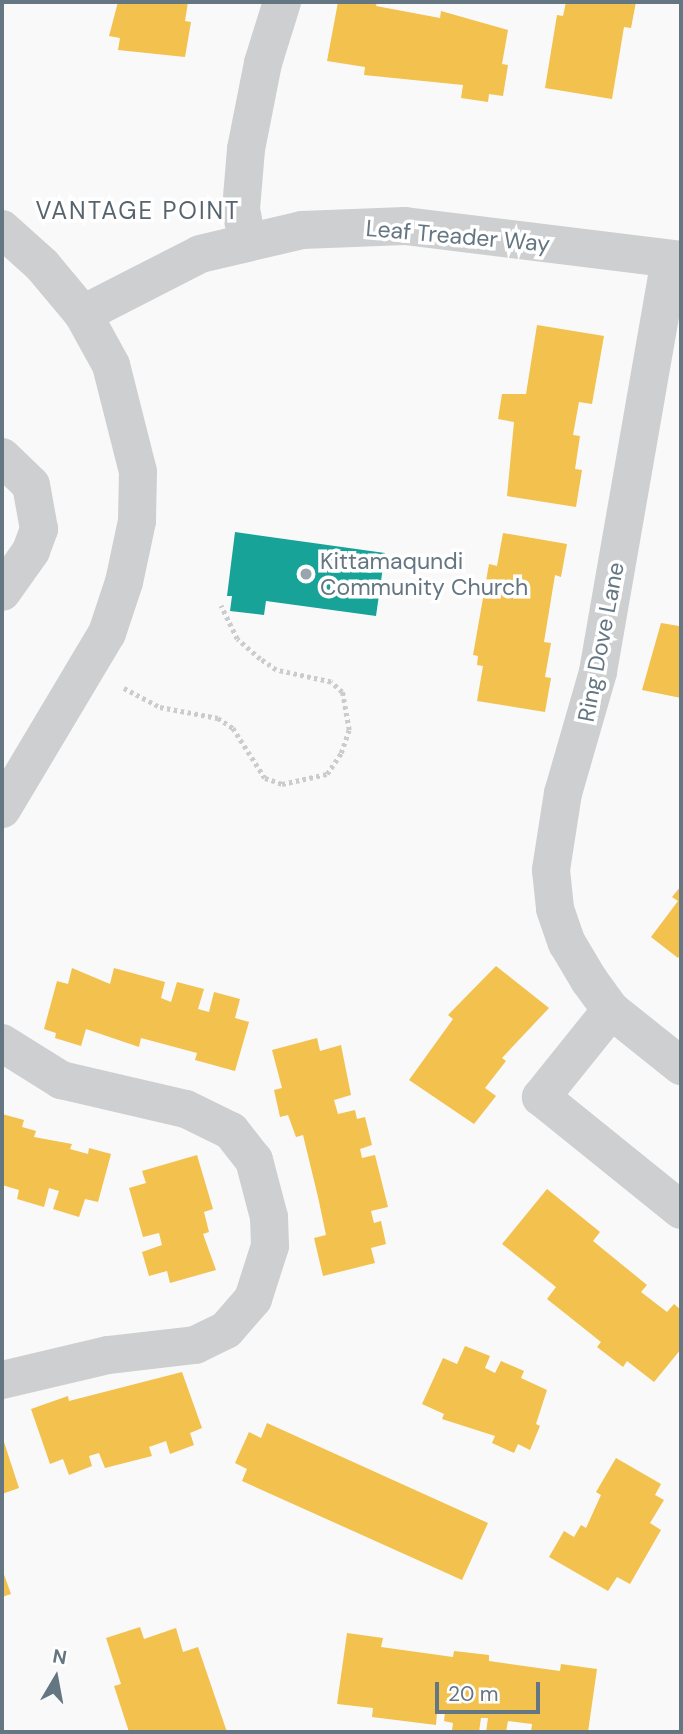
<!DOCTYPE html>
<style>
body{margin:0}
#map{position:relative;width:683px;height:1734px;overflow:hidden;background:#f9f9f9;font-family:"DM Sans",sans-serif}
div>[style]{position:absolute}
.homes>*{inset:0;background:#f2c14e}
.public>*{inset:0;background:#17a398}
.path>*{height:4.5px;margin-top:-2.25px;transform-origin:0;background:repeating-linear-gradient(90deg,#cbcccd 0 3.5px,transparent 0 7px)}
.minor>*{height:38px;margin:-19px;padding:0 19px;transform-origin:19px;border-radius:19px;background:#cecfd0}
.dots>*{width:19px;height:19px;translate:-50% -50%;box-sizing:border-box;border:4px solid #fff;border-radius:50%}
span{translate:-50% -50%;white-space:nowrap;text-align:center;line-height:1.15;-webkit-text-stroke:7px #fff;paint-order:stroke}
.street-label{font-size:23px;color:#657683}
.poi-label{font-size:23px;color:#657683}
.left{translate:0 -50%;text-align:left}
.neighbourhood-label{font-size:24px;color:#57646e;letter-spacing:2px}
.frame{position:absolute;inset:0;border:4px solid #657683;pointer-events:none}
.north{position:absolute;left:21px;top:1643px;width:70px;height:70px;-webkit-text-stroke:5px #fff;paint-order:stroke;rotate:10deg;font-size:19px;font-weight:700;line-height:28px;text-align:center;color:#657683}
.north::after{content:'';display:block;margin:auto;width:24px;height:32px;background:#657683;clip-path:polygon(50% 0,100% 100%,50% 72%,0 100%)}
.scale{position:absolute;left:435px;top:1682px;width:105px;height:32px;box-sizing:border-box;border:4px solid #657683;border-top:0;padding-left:9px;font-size:21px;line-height:24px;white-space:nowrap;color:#657683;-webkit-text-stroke:5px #fff;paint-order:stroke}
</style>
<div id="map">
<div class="homes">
<i style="clip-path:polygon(118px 2px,188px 2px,185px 21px,191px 22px,185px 57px,118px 50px,120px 38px,109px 36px)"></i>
<i style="clip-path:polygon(338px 2px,377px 2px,376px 6px,440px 18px,441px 11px,508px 30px,502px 64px,508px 65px,503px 96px,489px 94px,488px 102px,461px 98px,463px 85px,364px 75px,365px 67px,327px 61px)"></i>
<i style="clip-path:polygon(566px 2px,636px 2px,631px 28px,624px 27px,612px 99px,545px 88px,557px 15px,563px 16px)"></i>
<i style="clip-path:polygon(537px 325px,604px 336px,592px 404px,579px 402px,573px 435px,580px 436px,575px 469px,582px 470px,576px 507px,507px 496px,514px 422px,498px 419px,502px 394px,526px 394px)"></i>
<i style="clip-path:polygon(503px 533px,567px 544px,561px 577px,555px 575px,544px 642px,551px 643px,545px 677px,551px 678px,545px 712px,477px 701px,483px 666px,477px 665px,478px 656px,473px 655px,489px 564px,497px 566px)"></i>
<i style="clip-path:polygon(681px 619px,681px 698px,642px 690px,661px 623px,679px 626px)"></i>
<i style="clip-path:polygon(681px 886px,681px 954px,678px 958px,651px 937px,678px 901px,672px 897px)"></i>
<i style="clip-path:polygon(496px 966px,549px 1008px,502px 1058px,506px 1061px,485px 1088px,496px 1096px,474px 1124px,409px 1080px,453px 1019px,448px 1015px)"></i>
<i style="clip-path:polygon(72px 968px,110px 984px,114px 968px,165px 982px,161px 998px,171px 1002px,177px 982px,204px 989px,198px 1009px,209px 1012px,214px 992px,240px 999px,235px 1018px,249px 1022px,235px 1071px,195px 1060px,197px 1053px,141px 1038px,139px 1047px,86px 1029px,81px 1046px,55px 1038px,56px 1033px,44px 1029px,57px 981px,68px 984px)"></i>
<i style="clip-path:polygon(317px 1038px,320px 1051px,341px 1045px,351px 1095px,334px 1100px,338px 1114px,355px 1110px,357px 1119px,365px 1117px,372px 1145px,360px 1149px,362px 1158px,375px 1155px,388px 1207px,371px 1211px,374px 1223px,381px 1221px,386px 1244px,371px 1248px,375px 1263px,323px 1276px,314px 1238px,326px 1235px,318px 1197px,303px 1135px,296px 1137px,288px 1115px,280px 1117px,274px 1090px,282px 1088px,272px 1050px)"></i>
<i style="clip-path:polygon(2px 1114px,24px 1120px,22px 1127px,36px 1131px,34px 1137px,72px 1144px,70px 1149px,88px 1154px,89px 1148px,111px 1154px,98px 1202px,85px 1199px,79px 1217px,53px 1209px,59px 1191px,49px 1188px,44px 1207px,17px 1199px,19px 1190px,2px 1185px)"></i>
<i style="clip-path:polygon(197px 1155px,213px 1209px,204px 1212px,209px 1232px,203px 1234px,216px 1270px,170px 1283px,167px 1271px,149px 1276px,142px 1252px,162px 1245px,159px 1233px,143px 1237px,129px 1188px,146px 1183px,142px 1171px)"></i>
<i style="clip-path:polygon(547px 1189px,600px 1232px,593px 1241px,647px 1285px,641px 1292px,667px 1312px,674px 1304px,681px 1310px,681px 1349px,654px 1382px,627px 1361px,623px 1367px,597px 1347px,601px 1342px,547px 1299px,556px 1287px,502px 1244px)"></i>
<i style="clip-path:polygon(465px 1346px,490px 1356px,485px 1368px,495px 1373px,501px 1361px,524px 1371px,521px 1378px,547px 1390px,536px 1424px,540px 1426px,530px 1450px,518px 1444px,514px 1453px,492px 1443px,495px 1436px,442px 1419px,444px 1414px,422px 1404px,443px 1358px,457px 1364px)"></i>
<i style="clip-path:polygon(182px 1372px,202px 1428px,190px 1433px,194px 1445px,170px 1454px,166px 1441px,149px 1447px,152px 1456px,105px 1468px,99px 1453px,89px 1456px,92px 1466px,69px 1475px,63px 1459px,50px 1464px,31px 1409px,68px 1396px,69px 1401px)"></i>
<i style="clip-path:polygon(267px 1423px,488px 1523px,462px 1580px,242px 1481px,247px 1469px,235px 1463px,249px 1432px,261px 1438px)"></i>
<i style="clip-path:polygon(2px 1436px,19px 1488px,2px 1494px)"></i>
<i style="clip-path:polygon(616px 1458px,661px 1484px,655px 1495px,664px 1500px,650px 1523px,661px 1530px,630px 1584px,617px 1577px,608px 1591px,549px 1557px,564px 1531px,574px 1537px,581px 1525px,586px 1528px,601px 1495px,596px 1492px)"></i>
<i style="clip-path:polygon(2px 1569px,11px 1594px,2px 1597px)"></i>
<i style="clip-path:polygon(140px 1627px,144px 1639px,176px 1628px,183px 1652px,198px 1647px,227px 1732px,129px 1732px,114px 1686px,121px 1684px,106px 1638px)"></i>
<i style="clip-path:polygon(347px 1633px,383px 1638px,381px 1647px,453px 1657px,454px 1651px,489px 1655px,489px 1661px,560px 1671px,561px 1664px,597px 1669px,588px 1732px,531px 1732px,532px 1724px,508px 1721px,506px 1732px,486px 1732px,488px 1718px,481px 1718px,479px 1732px,471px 1732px,452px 1730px,453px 1723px,444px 1721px,445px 1712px,437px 1712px,436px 1725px,372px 1717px,373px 1708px,337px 1704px)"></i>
</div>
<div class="public">
<i style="clip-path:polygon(235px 532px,385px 553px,376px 616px,266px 601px,264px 615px,230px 611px,232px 596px,227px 596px)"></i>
</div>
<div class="path">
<i style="left:124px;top:688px;width:41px;rotate:27.8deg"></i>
<i style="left:160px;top:707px;width:59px;rotate:10.7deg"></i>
<i style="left:218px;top:718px;width:18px;rotate:34deg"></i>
<i style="left:233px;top:728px;width:59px;rotate:57.4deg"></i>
<i style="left:265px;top:778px;width:18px;rotate:19deg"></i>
<i style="left:282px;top:784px;width:46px;rotate:-12.5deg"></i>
<i style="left:327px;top:774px;width:25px;rotate:-56deg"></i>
<i style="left:341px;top:753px;width:24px;rotate:-71deg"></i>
<i style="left:349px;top:730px;width:39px;rotate:-100deg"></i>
<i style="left:342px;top:692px;width:15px;rotate:-138deg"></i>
<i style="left:331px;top:682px;width:56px;rotate:-167.7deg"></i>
<i style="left:276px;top:670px;width:19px;rotate:-145deg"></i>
<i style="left:260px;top:659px;width:30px;rotate:-139deg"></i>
<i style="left:237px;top:639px;width:37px;rotate:-116deg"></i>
</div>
<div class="minor">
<i style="left:2px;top:229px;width:54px;rotate:42deg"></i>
<i style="left:42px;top:265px;width:64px;rotate:50.1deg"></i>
<i style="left:83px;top:314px;width:58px;rotate:61.2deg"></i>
<i style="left:111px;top:365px;width:110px;rotate:75.8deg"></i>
<i style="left:138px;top:472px;width:49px;rotate:91.2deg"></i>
<i style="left:137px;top:521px;width:62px;rotate:102deg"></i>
<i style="left:124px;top:582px;width:54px;rotate:108.4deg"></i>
<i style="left:107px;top:633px;width:205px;rotate:120.8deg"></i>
<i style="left:247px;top:240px;width:32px;rotate:-101deg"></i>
<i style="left:241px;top:209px;width:60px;rotate:-85.2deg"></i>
<i style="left:246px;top:149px;width:88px;rotate:-78.8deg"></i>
<i style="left:263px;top:63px;width:64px;rotate:-72.7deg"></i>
<i style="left:670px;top:259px;width:419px;rotate:99.9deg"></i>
<i style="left:598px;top:672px;width:126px;rotate:106.1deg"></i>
<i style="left:563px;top:793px;width:78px;rotate:98.9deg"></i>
<i style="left:551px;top:870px;width:39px;rotate:84deg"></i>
<i style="left:555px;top:909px;width:36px;rotate:71deg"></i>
<i style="left:567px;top:943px;width:43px;rotate:59.3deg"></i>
<i style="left:589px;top:980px;width:37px;rotate:54deg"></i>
<i style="left:611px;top:1010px;width:90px;rotate:38.7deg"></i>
<i style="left:83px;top:314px;width:131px;rotate:-27.1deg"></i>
<i style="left:200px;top:254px;width:105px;rotate:-13.2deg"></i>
<i style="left:302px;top:230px;width:103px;rotate:-2.2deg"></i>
<i style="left:405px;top:226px;width:278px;rotate:7deg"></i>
<i style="left:2px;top:457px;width:40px;rotate:44deg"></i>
<i style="left:31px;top:485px;width:45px;rotate:79.7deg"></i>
<i style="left:39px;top:529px;width:23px;rotate:110deg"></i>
<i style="left:31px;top:551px;width:50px;rotate:125.3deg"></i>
<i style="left:611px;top:1010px;width:112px;rotate:128.8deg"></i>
<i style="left:541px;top:1097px;width:180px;rotate:38.9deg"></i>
<i style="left:2px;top:1043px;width:70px;rotate:32.1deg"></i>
<i style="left:61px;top:1080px;width:128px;rotate:13.1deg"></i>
<i style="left:186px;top:1109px;width:50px;rotate:26.1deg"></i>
<i style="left:231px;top:1131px;width:37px;rotate:52deg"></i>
<i style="left:254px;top:1160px;width:59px;rotate:75.3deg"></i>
<i style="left:269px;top:1217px;width:29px;rotate:88deg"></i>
<i style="left:270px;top:1246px;width:56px;rotate:107.8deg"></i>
<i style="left:253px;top:1299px;width:41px;rotate:131.1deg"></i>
<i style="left:226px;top:1330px;width:34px;rotate:154deg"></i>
<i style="left:195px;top:1345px;width:88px;rotate:173.4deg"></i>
<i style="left:108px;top:1355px;width:109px;rotate:166.7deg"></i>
</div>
<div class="dots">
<i style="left:306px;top:574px;background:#99a4ac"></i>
</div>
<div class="street-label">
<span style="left:458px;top:236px;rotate:5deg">Leaf Treader Way</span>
<span style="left:601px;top:642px;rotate:-79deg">Ring Dove Lane</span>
</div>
<div class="poi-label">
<span class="left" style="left:320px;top:574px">Kittamaqundi<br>Community Church</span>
</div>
<div class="neighbourhood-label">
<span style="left:138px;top:211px">VANTAGE POINT</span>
</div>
<div class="frame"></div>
<div class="north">N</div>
<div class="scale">20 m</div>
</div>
